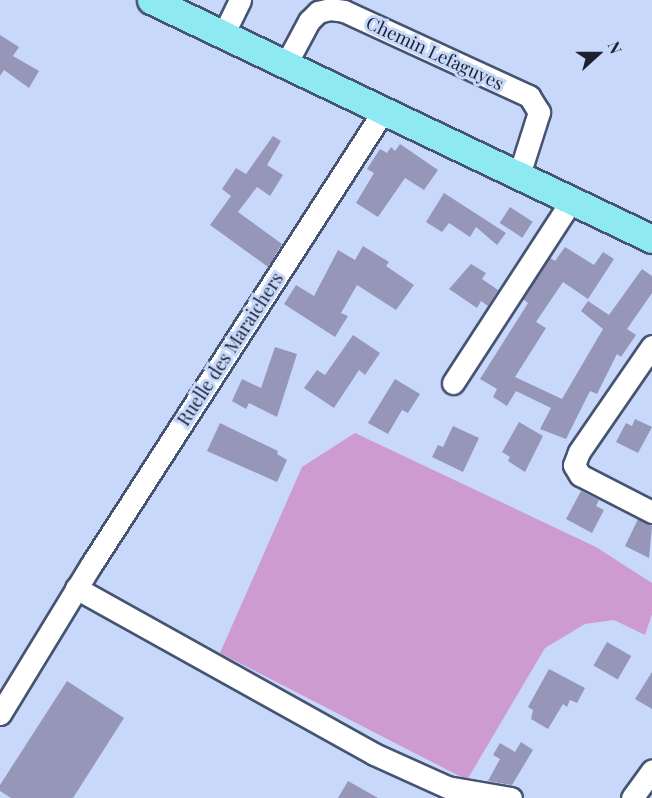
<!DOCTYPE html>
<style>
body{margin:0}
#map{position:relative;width:652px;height:798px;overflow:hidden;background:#c8d8fb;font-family:"Playfair Display",serif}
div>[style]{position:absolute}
.green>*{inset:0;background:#cd9bcf}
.building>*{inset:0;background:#9696b9;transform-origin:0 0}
.roads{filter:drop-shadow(2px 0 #465471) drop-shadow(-2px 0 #465471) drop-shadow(0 2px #465471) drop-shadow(0 -2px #465471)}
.minor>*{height:21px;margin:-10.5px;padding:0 10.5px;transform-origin:10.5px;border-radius:10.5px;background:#fff}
.major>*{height:27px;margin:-13.5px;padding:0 13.5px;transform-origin:13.5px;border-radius:13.5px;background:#8ee9f2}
span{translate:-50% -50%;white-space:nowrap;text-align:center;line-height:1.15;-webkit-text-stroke:6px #c8d8fb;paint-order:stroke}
.street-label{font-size:18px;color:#1b212d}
.north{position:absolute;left:568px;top:24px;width:60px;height:60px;-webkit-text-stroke:4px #c8d8fb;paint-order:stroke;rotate:69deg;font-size:16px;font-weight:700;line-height:24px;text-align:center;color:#1b212d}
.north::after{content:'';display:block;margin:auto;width:21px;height:27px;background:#1b212d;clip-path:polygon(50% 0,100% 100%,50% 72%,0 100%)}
</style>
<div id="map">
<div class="green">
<i style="clip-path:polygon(355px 433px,596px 547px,652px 583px,652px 614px,645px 635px,614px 620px,585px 624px,545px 648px,467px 780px,220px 653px,302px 467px)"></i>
</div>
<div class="building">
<i style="clip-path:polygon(0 35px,19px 47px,13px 56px,39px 71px,29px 88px,4px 70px,0 76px)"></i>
<i style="clip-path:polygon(273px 136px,281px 141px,267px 165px,283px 175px,270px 196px,257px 187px,238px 212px,282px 244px,268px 267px,210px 225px,231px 196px,222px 189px,236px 168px,246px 174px)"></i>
<i style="clip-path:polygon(400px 144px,438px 170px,424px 190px,405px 178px,378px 217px,356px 203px,374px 173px,367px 169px,380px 149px,387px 153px,391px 147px,395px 151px)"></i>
<i style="clip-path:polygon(444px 193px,506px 233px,497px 245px,476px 227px,470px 237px,449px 223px,442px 232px,426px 222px)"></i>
<i style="left:510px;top:207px;width:27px;height:19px;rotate:33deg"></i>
<i style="clip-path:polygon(363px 246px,389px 262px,386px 266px,414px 285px,396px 310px,357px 285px,341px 313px,348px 316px,335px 337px,284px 304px,296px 285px,314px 296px,338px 250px,355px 260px)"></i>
<i style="clip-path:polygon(565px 247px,594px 265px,603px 252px,614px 259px,588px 299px,563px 282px,536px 322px,546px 328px,515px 377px,562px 399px,603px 329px,581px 311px,588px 301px,609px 315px,642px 269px,652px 276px,652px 293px,627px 329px,636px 335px,621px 357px,617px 354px,597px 394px,590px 391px,566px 439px,540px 429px,551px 408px,516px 391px,507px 406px,493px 397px,497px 389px,480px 379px,528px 303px,523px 299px,550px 258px,555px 261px)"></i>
<i style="clip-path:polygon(471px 264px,486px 273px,482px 279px,498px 290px,488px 306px,481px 301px,477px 308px,449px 289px)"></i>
<i style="clip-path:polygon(353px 335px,380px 353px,365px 375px,359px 370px,334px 408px,304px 388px,317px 370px,325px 375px)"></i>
<i style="clip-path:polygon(275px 347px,297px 354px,277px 417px,249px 403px,246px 409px,232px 401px,242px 379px,261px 388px)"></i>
<i style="clip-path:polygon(395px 379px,420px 394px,408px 413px,402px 410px,388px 434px,368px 423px)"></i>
<i style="clip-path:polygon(635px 419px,652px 427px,638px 453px,616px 442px,626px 423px,632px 426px)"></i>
<i style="clip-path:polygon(519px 422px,543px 436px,525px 472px,508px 461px,510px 457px,502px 452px)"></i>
<i style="clip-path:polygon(220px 423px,278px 451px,277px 454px,287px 460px,277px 482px,207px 451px)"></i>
<i style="clip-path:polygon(453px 426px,479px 438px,463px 472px,432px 457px,438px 445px,443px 447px)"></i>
<i style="clip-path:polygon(581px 491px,599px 500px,596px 506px,604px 510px,592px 533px,566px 519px)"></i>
<i style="clip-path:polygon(638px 519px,652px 526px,649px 558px,625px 546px)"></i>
<i style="left:607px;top:642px;width:28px;height:27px;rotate:30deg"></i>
<i style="clip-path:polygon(549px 669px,585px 688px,577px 703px,570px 700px,567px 707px,563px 704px,548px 729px,531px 719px,533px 710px,528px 707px)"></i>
<i style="clip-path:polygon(652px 672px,652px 709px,635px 699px)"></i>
<i style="clip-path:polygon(67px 681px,124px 718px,73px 798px,11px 798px,0 791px,0 785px)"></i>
<i style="clip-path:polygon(521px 742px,533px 750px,512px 785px,488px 781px,500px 759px,493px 755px,500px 743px,515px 752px)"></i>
<i style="clip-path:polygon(348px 781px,378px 798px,338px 798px)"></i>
</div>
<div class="roads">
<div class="minor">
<i style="left:223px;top:35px;width:39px;rotate:-64deg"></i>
<i style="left:286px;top:64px;width:49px;rotate:-61.9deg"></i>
<i style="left:309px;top:21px;width:13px;rotate:-45deg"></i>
<i style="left:318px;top:12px;width:12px;rotate:-14deg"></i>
<i style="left:330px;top:9px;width:14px;rotate:8deg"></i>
<i style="left:344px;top:11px;width:204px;rotate:24.7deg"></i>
<i style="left:529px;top:96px;width:19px;rotate:58deg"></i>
<i style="left:539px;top:112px;width:66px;rotate:107.6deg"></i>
<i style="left:652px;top:346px;width:129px;rotate:124.6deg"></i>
<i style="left:579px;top:452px;width:14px;rotate:111deg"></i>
<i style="left:574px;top:465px;width:12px;rotate:59deg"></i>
<i style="left:580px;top:475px;width:81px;rotate:27.2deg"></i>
<i style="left:453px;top:383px;width:218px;rotate:-57deg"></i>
<i style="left:76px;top:588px;width:341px;rotate:29.1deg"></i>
<i style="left:374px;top:754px;width:80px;rotate:24.3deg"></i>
<i style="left:447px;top:787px;width:65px;rotate:9.8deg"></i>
<i style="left:0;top:714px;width:175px;rotate:-58.6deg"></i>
<i style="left:91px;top:565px;width:541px;rotate:-57.22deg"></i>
<i style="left:632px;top:798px;width:34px;rotate:-54deg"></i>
</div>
<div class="major">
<i style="left:151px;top:0;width:555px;rotate:25.5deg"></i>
</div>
</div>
<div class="street-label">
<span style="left:435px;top:53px;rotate:25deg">Chemin Lefaguyes</span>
<span style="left:230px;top:349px;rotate:-57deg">Ruelle des Maraichers</span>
</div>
<div class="north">N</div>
</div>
